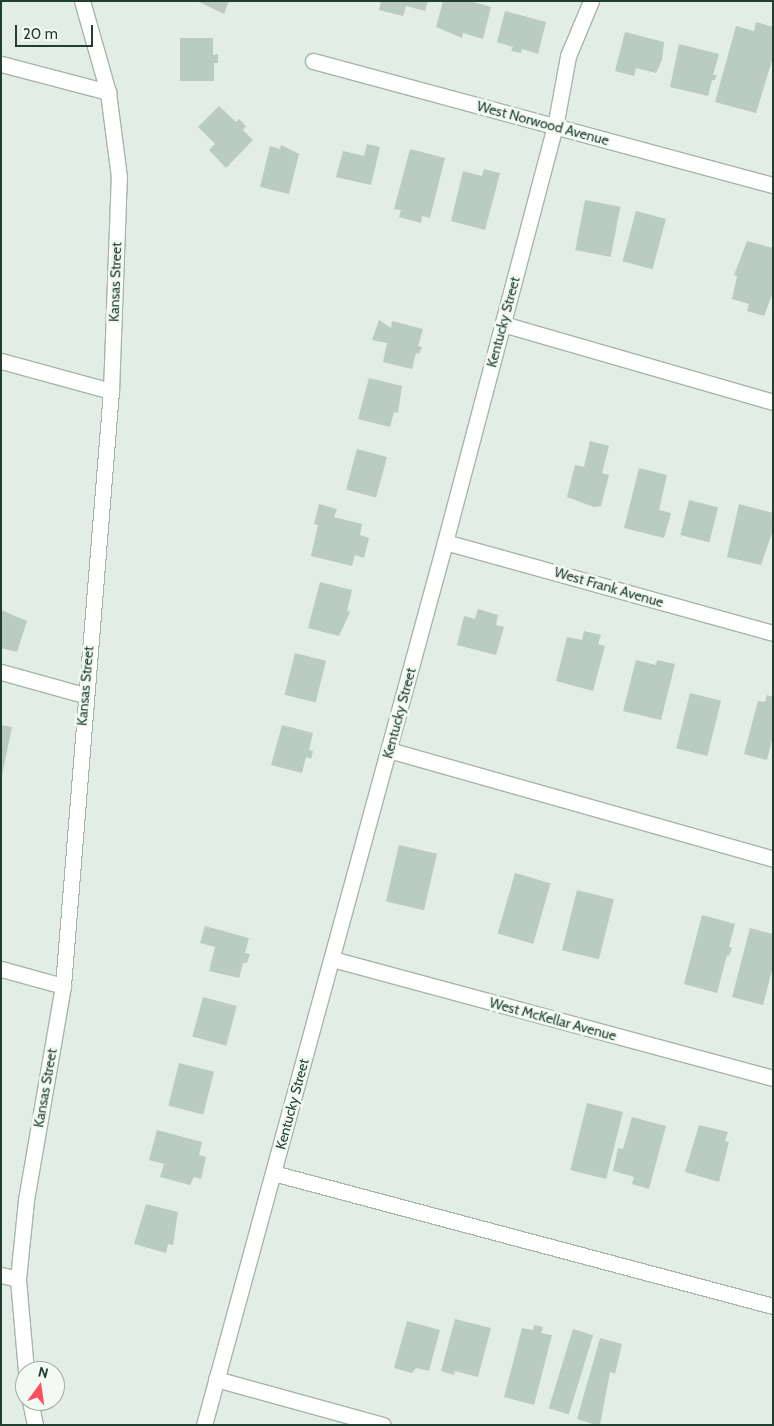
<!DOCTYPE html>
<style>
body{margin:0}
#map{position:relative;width:774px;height:1426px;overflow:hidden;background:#e2ede5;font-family:Cabin,sans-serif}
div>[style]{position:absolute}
.building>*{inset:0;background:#bacbbf;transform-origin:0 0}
.roads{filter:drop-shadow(1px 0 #a4b6aa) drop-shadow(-1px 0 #a4b6aa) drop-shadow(0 1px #a4b6aa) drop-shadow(0 -1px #a4b6aa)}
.minor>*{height:15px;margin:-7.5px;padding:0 7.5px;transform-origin:7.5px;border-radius:7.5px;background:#fff}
span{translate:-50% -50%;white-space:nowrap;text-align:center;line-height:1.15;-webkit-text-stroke:5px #f3f9f4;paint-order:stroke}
.street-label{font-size:14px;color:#20402d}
.frame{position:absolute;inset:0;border:2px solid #20402d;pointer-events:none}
.north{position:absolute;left:15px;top:1361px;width:50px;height:50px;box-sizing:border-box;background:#f3f9f4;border:1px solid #9fafa4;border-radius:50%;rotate:14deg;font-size:14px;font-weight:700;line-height:20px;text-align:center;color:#20402d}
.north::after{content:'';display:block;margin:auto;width:18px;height:22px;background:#fe505c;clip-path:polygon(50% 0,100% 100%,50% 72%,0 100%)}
.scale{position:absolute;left:15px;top:25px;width:78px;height:22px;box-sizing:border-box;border:2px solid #20402d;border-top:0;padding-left:6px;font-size:15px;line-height:18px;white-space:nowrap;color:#20402d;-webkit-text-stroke:4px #f3f9f4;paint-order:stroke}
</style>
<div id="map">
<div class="building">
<i style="clip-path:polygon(197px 1px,229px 1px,224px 14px)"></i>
<i style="clip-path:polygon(381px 1px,428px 1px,425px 11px,406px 6px,403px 16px,379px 10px)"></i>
<i style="clip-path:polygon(443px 1px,470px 1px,491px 7px,483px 39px,463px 33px,462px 38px,436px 27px)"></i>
<i style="clip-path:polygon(505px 11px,546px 22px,538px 54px,522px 49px,521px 53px,511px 51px,513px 47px,497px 42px)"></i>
<i style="clip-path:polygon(756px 22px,773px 27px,773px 57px,756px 113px,715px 102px,736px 26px,754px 31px)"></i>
<i style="clip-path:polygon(625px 32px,664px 42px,662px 60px,656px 73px,636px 68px,634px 76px,615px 71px)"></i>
<i style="clip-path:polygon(180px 38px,213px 38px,213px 55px,218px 54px,218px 63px,214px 63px,214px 81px,180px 81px)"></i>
<i style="clip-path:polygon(679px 44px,719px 54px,713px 75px,717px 75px,715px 80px,712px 80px,708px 96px,670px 87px)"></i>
<i style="clip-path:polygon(219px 106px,236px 122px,239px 119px,246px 126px,243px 130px,253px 140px,226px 168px,209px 150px,215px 144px,198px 127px)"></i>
<i style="clip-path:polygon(367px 144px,380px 147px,371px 185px,336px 177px,343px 151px,364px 156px)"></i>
<i style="clip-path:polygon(281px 145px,299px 154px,289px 194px,260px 187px,270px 146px,280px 149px)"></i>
<i style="clip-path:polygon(410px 149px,445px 158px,430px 218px,422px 216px,421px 223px,399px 217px,401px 210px,394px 209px)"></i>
<i style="clip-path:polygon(484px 169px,500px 173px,485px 230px,451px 221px,463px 171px,482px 176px)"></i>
<i style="left:585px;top:200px;width:36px;height:51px;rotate:11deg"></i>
<i style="left:636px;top:211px;width:31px;height:52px;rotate:15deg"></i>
<i style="clip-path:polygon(747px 241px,773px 248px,773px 292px,764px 316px,747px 311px,749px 304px,732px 299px,737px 276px,734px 275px)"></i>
<i style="clip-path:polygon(379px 320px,391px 328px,392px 321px,423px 329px,418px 346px,422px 347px,419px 354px,416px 353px,412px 369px,383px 362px,387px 343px,372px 340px)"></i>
<i style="clip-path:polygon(369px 378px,402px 386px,398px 413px,394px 412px,390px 427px,358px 419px)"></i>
<i style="clip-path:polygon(590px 441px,609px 446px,602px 473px,609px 475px,601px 506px,594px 507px,567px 497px,575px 465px,584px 467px)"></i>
<i style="left:357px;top:449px;width:31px;height:42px;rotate:15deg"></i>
<i style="clip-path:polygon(639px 468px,667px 475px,659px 510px,671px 513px,664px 538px,624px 528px)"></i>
<i style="left:689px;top:500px;width:30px;height:36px;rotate:14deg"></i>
<i style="clip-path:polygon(319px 504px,337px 509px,334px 517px,362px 524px,360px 535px,369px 538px,364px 558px,355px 555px,352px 566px,311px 556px,318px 525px,314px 524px)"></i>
<i style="clip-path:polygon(739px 504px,773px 513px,773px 530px,761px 565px,727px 557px)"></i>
<i style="clip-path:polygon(320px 582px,352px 590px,347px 611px,350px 612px,339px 636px,308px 628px)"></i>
<i style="clip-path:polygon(478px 609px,498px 615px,496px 625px,504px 627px,496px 655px,457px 645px,464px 616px,475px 619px)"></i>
<i style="clip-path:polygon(1px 610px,27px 621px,17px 652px,1px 648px)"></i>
<i style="clip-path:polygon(584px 631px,601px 635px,598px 644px,605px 646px,593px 691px,556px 681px,567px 637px,582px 640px)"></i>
<i style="left:295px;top:653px;width:32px;height:43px;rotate:14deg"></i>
<i style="clip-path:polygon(636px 660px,656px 665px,657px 660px,675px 664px,661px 720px,623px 711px)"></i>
<i style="left:690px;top:693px;width:32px;height:57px;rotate:14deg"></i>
<i style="clip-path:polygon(767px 695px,773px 697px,773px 736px,767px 760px,744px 754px,758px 701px,765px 702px)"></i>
<i style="clip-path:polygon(1px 725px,12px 727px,2px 775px,1px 774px)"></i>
<i style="clip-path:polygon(282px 725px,313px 733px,309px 750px,313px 751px,311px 759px,306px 757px,302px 773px,271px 765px)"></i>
<i style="left:399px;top:845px;width:39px;height:58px;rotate:13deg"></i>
<i style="left:515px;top:873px;width:37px;height:63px;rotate:16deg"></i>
<i style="left:577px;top:890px;width:38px;height:62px;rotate:14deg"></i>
<i style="clip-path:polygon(702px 915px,735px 924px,729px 947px,732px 948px,729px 956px,727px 955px,717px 993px,684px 984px)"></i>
<i style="clip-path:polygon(205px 926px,249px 938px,245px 953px,250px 954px,247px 963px,243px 963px,239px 978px,209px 971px,215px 947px,200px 943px)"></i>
<i style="clip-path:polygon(750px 928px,773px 934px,773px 967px,763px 1005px,732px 997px)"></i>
<i style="left:203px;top:997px;width:35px;height:41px;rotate:15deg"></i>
<i style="left:179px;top:1063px;width:36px;height:44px;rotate:14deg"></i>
<i style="left:587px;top:1103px;width:37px;height:69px;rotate:14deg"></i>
<i style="clip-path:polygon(632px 1117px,666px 1126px,649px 1189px,632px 1184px,634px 1177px,613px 1171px,618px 1148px,623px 1149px)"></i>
<i style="clip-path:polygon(699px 1125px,728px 1132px,725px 1141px,729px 1142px,719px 1182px,685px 1172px)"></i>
<i style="clip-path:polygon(157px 1130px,202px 1142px,199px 1155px,206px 1157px,201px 1179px,194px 1177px,190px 1185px,160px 1177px,164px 1164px,149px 1160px)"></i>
<i style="clip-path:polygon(146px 1204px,178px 1212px,173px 1245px,168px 1244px,166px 1253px,134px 1244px)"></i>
<i style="clip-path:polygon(455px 1319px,491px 1328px,478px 1377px,455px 1371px,454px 1375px,441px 1371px)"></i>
<i style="clip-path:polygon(407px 1321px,440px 1330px,429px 1371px,416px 1368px,412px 1373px,394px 1368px)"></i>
<i style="clip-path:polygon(534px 1325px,543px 1327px,541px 1333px,552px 1335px,534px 1405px,504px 1397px,522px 1328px,533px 1330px)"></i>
<i style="left:573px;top:1329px;width:21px;height:83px;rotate:17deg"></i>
<i style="clip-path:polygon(600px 1338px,622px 1344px,615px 1374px,610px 1372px,600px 1425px,596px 1425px,577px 1419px)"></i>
</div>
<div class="roads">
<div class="minor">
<i style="left:313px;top:61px;width:476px;rotate:15.1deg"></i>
<i style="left:1px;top:64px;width:111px;rotate:14.7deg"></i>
<i style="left:503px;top:324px;width:281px;rotate:16.1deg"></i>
<i style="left:1px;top:361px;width:114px;rotate:15.3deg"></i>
<i style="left:445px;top:542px;width:340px;rotate:15.5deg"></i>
<i style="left:1px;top:672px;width:86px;rotate:15.5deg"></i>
<i style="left:389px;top:750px;width:399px;rotate:15.8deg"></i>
<i style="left:332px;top:959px;width:457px;rotate:15.1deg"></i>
<i style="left:1px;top:969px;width:64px;rotate:15.3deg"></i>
<i style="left:273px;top:1173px;width:517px;rotate:14.9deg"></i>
<i style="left:1px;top:1275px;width:17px;rotate:13deg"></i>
<i style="left:26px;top:1371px;width:92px;rotate:-95deg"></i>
<i style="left:18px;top:1279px;width:79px;rotate:-84.2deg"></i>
<i style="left:26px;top:1200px;width:217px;rotate:-80.2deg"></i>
<i style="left:63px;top:986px;width:597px;rotate:-85.39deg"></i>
<i style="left:111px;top:391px;width:214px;rotate:-87.9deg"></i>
<i style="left:119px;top:177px;width:86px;rotate:-97.4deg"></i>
<i style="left:108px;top:92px;width:95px;rotate:-105.9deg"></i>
<i style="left:216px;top:1379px;width:173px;rotate:15.4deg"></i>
<i style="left:30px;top:1401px;width:25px;rotate:78deg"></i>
<i style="left:204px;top:1425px;width:915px;rotate:-74.73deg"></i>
<i style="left:445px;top:542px;width:429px;rotate:-75.2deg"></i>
<i style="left:555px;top:127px;width:72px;rotate:-79.6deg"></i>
<i style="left:568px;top:56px;width:60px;rotate:-67.3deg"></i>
</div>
</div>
<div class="street-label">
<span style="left:543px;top:123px;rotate:15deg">West Norwood Avenue</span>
<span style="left:115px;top:282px;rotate:-88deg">Kansas Street</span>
<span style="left:503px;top:322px;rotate:-75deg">Kentucky Street</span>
<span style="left:609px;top:587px;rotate:16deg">West Frank Avenue</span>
<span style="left:85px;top:686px;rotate:-85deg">Kansas Street</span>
<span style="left:399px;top:713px;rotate:-75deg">Kentucky Street</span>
<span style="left:553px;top:1019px;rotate:15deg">West McKellar Avenue</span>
<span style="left:45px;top:1088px;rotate:-80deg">Kansas Street</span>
<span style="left:292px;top:1104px;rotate:-75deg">Kentucky Street</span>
</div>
<div class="frame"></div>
<div class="north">N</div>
<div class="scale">20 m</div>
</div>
